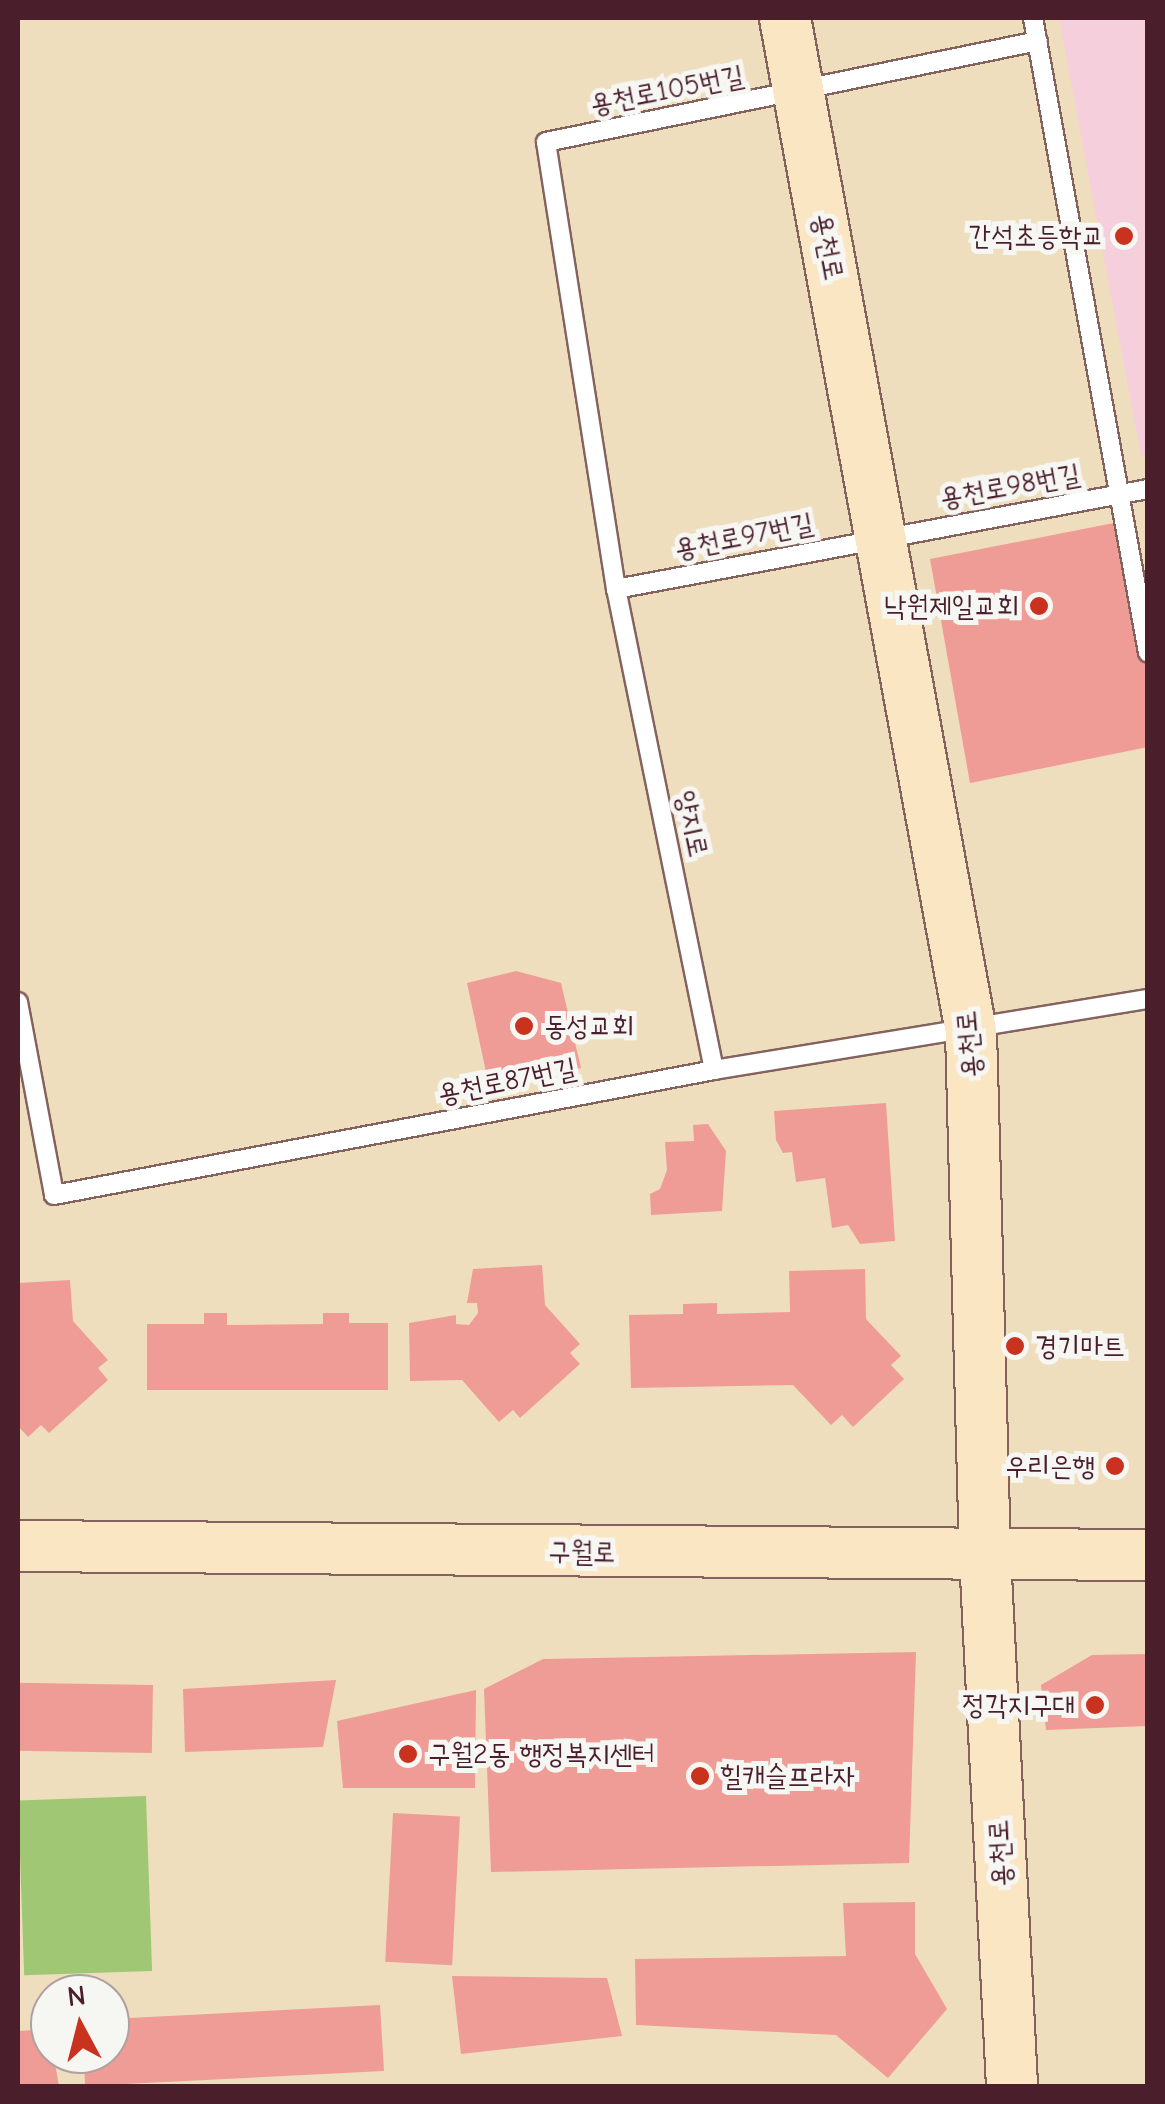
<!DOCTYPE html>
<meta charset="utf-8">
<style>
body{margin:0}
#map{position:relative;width:1165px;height:2104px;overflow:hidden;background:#efdebe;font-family:"Comic Neue","Poor Story",sans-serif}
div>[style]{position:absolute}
.built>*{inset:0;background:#f5cfdb}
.green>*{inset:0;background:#a0c874;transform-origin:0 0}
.building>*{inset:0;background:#ef9c97;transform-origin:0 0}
.roads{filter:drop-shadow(2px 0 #84625e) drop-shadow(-2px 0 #84625e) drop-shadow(0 2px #84625e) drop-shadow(0 -2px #84625e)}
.lane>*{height:18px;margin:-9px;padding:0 9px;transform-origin:9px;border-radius:9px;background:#fff}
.secondary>*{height:50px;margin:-25px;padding:0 25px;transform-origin:25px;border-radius:25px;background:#fbe6c3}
.dots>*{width:28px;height:28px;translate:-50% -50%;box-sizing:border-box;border:5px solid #f6f6f2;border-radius:50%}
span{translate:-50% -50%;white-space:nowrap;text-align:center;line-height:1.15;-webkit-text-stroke:10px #f6f6f2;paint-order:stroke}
.street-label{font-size:28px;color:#4a1f2b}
.poi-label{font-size:28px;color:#4a1f2b}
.right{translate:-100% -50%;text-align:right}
.left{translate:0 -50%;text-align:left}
.frame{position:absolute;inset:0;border:20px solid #4a1f2b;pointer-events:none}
.north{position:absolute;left:30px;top:1974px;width:100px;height:100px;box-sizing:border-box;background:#f6f6f2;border:2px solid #b1a0a2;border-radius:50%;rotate:353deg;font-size:28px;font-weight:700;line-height:40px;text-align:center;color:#4a1f2b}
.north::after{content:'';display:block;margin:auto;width:35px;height:45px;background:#c8321e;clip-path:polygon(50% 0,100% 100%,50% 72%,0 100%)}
</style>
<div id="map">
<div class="built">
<i style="clip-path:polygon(1059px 18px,1147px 18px,1147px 455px,1141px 456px)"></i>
</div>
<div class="green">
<i style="left:146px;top:1796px;width:175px;height:128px;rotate:88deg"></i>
</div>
<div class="building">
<i style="clip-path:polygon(1124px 521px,1148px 653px,1148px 747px,970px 783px,930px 559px)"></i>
<i style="clip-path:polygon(516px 971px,561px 983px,581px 1068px,489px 1086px,467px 983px)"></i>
<i style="clip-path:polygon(886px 1103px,895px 1241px,860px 1244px,848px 1225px,832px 1228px,825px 1178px,796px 1182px,792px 1152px,783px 1153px,776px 1140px,774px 1111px)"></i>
<i style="clip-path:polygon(708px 1124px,726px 1151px,722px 1211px,651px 1215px,650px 1194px,660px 1189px,667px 1170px,665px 1142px,694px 1141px,693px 1125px)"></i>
<i style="clip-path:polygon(542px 1265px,545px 1305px,580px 1344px,570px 1353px,580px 1364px,520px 1418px,513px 1410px,499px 1422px,462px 1380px,410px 1381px,409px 1323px,456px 1315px,456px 1324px,469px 1325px,478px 1313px,477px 1303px,467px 1303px,473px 1269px)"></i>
<i style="clip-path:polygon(865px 1269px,866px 1319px,901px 1356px,891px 1365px,904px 1379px,853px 1427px,842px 1415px,831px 1425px,793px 1385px,631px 1388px,629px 1315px,683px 1314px,683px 1304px,717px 1303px,717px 1314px,790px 1312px,789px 1271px)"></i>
<i style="clip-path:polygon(70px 1280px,73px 1321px,108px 1360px,98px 1368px,108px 1380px,49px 1433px,41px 1425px,28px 1437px,18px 1426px,18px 1283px)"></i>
<i style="clip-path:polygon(204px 1313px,227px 1313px,227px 1325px,323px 1324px,323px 1313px,349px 1313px,349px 1323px,388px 1323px,388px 1390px,147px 1390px,147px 1324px,204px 1324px)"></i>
<i style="clip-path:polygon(916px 1652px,909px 1863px,491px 1872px,484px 1689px,543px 1659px)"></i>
<i style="clip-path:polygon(1148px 1654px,1148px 1726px,1046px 1730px,1041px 1685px,1092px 1655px)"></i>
<i style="clip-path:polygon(336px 1680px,323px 1747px,185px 1752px,183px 1689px)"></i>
<i style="left:153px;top:1685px;width:68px;height:135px;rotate:91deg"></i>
<i style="clip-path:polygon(476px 1690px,475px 1788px,343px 1788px,337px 1721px)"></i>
<i style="left:393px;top:1813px;width:67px;height:149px;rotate:3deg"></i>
<i style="clip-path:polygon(915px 1902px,915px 1954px,947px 2009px,888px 2078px,836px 2035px,636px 2025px,635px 1959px,846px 1956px,843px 1903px)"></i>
<i style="clip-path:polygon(452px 1976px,607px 1978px,622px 2036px,461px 2054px)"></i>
<i style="clip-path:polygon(380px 2005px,384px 2071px,85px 2086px,84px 2054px,110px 2054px,110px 2019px)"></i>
<i style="clip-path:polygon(49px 2029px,59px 2086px,18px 2086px,18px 2031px)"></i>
</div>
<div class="roads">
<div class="lane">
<i style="left:1033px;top:18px;width:645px;rotate:79.73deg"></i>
<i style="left:616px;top:589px;width:541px;rotate:-10.65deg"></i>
<i style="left:18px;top:1002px;width:196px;rotate:79.4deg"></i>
<i style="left:54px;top:1195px;width:672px;rotate:-10.72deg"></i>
<i style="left:714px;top:1070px;width:440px;rotate:-9.3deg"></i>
<i style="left:714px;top:1070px;width:491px;rotate:-101.5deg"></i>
<i style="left:616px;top:589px;width:452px;rotate:-98.9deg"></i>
<i style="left:546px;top:142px;width:502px;rotate:-11.6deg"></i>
</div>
<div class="secondary">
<i style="left:785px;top:18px;width:1030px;rotate:79.6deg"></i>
<i style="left:971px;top:1031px;width:525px;rotate:88.47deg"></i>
<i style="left:985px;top:1556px;width:531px;rotate:87.08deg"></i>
<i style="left:18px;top:1546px;width:1130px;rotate:0.46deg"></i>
</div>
</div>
<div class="dots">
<i style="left:1124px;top:236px;background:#c8321e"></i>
<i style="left:1039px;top:606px;background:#c8321e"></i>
<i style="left:524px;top:1026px;background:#c8321e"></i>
<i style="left:1015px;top:1346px;background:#c8321e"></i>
<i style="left:1115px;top:1466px;background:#c8321e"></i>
<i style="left:1095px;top:1705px;background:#c8321e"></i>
<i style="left:408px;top:1754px;background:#c8321e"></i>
<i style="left:700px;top:1776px;background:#c8321e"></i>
</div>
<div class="street-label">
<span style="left:667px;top:90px;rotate:-11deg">용천로105번길</span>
<span style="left:828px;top:247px;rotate:79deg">용천로</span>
<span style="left:1010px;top:486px;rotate:-10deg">용천로98번길</span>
<span style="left:744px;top:536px;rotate:-11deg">용천로97번길</span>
<span style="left:692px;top:824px;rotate:78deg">양지로</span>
<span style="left:969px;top:1044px;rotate:-95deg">용천로</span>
<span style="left:507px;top:1081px;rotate:-11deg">용천로87번길</span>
<span style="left:582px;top:1552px;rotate:1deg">구월로</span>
<span style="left:1000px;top:1853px;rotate:-93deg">용천로</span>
</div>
<div class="poi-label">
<span class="right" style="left:1104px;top:236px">간석초등학교</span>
<span class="right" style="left:1019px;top:606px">낙원제일교회</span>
<span class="left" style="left:544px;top:1026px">동성교회</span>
<span class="left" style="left:1035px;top:1346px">경기마트</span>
<span class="right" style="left:1095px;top:1466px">우리은행</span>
<span class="right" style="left:1075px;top:1705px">정각지구대</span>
<span class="left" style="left:428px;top:1754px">구월2동 행정복지센터</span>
<span class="left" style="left:720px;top:1776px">힐캐슬프라자</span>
</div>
<div class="frame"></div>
<div class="north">N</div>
</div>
